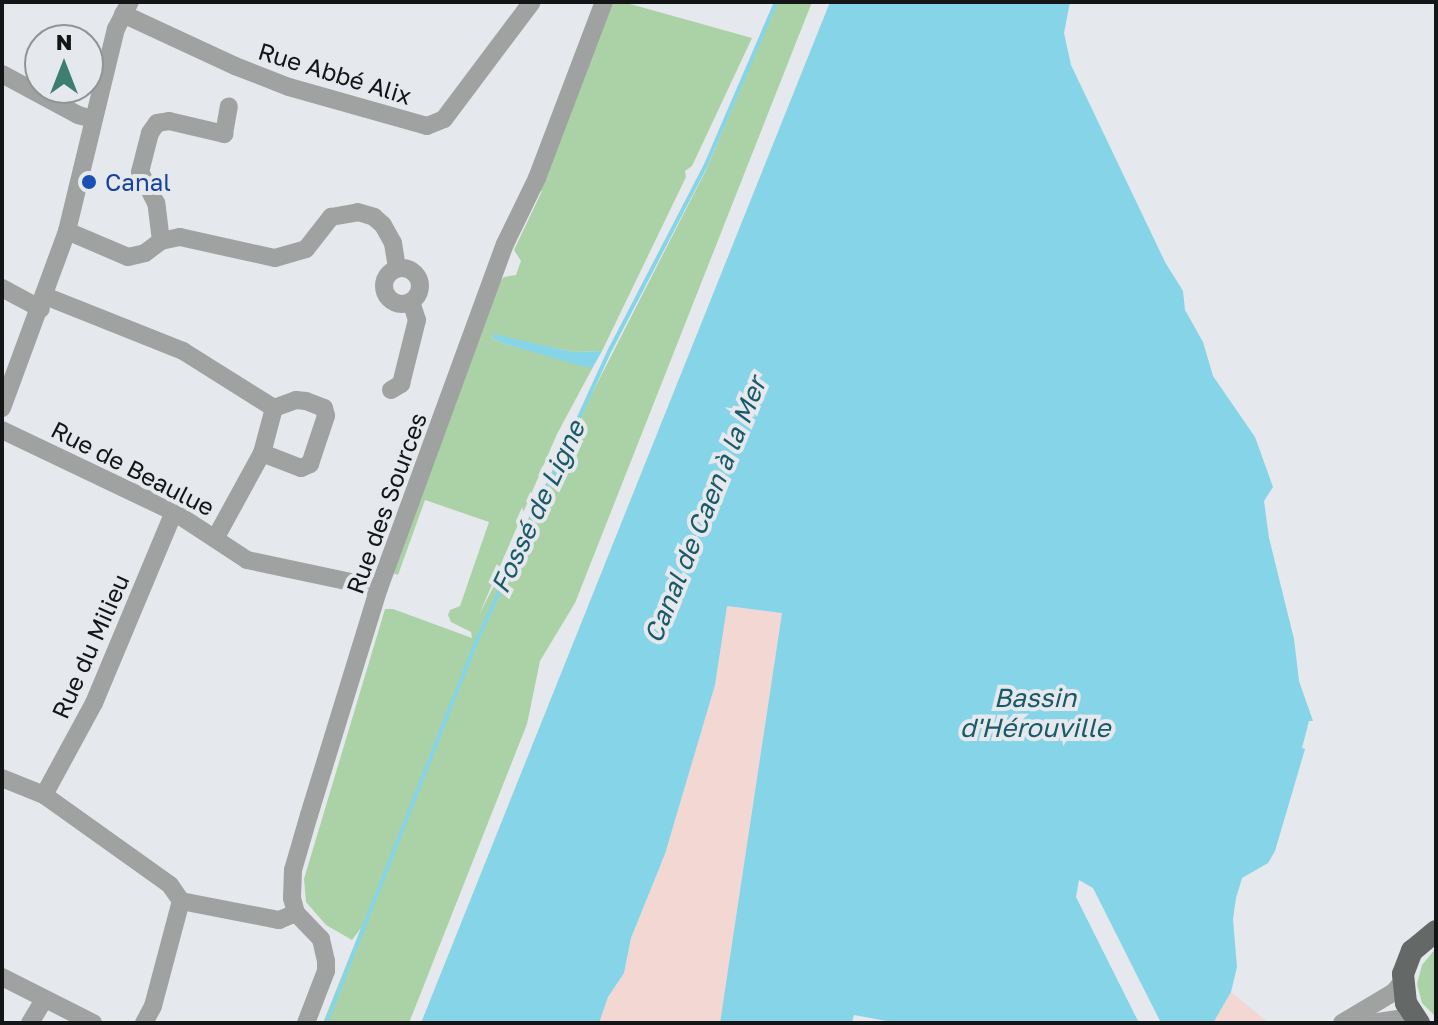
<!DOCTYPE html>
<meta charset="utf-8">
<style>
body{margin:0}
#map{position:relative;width:1438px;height:1025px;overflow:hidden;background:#e5e8ec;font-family:"Golos Text",sans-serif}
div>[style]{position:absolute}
.industrial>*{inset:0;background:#f2d7d3}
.green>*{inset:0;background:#aad2a6}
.water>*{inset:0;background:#86d4e8}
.pier>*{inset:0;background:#e5e8ec}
.stream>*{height:4px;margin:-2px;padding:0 2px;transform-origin:2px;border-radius:2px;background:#86d4e8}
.minor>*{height:18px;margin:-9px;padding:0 9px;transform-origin:9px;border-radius:9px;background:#a0a2a1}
.minor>.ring{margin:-9px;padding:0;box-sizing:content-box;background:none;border:18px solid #a0a2a1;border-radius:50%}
.major>*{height:22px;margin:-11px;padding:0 11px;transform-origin:11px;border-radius:11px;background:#646867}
.dots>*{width:22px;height:22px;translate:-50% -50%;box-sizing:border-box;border:4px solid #e5e8ec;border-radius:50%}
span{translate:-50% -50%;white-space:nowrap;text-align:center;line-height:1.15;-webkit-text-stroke:8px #e5e8ec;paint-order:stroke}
.street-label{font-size:24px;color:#131516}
.transit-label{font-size:24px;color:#164399}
.left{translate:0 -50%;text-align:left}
.water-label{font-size:26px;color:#195a68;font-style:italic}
.frame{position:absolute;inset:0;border:4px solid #131516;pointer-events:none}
.north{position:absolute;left:24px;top:24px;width:80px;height:80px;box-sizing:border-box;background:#e5e8ec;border:2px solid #919496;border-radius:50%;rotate:0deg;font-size:22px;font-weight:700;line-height:32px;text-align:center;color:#131516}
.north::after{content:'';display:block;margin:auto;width:28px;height:36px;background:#3c7e6f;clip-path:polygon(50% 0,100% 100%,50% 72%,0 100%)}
</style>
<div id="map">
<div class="industrial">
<i style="clip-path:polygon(726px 606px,782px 613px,720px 1023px,599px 1023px,608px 997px,624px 973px,631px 938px,665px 854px,715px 685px)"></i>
<i style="clip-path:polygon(1231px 992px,1269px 1023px,1213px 1023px)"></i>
</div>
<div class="green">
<i style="clip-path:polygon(611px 2px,623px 2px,752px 38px,692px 166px,685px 171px,686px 177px,602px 351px,573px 352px,493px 335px,492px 338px,505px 344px,593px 367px,557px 434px,479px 615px,707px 168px,777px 2px,812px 2px,575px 603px,540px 661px,527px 724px,409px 1023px,323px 1023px,361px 928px,352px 940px,326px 925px,306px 902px,304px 879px,385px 609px,393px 609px,472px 638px,471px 632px,451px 622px,448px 615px,450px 610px,460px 606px,489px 522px,425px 500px,398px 575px,390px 572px,499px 282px,504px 277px,516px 275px,521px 261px,514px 250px,542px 191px,538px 190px)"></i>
<i style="clip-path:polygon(1436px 948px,1436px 1017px,1422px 1003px,1417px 984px,1422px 965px)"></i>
</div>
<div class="water">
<i style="clip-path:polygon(830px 2px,1070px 2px,1064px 33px,1071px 65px,1165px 262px,1183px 291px,1185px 310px,1203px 342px,1213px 376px,1255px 437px,1273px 487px,1264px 501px,1269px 538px,1294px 639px,1299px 681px,1313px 721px,1309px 721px,1302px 748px,1305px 749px,1275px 851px,1268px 863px,1242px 878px,1236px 898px,1233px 919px,1237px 967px,1231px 992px,1213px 1023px,897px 1023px,854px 1015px,852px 1023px,720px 1023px,782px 613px,727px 606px,715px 685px,665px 854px,631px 938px,624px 973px,608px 997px,599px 1023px,421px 1023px)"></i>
<i style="clip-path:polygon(493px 334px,573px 352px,602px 351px,593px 367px,585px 367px,505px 344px,492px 338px)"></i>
</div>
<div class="pier">
<i style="clip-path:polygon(1079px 880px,1093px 888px,1161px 1023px,1139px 1023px,1076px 897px)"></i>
</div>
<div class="stream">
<i style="left:326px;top:1023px;width:414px;rotate:-68.5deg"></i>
<i style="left:478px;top:638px;width:319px;rotate:-65.4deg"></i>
<i style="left:611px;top:348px;width:204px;rotate:-62.6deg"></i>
<i style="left:705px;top:167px;width:180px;rotate:-66.7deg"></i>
</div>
<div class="minor">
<i style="left:123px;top:14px;width:123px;rotate:24.9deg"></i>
<i style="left:235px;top:66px;width:58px;rotate:21.3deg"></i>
<i style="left:289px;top:87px;width:143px;rotate:15.8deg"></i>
<i style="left:427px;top:126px;width:18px;rotate:-22deg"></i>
<i style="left:444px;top:119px;width:146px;rotate:-53.1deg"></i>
<i style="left:2px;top:74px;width:86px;rotate:28.3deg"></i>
<i style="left:78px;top:115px;width:16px;rotate:15deg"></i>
<i style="left:67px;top:231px;width:66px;rotate:23.1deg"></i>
<i style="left:128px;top:257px;width:17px;rotate:-13deg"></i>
<i style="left:145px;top:253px;width:20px;rotate:-37deg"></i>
<i style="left:161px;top:241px;width:19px;rotate:-12deg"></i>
<i style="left:180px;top:237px;width:97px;rotate:12.5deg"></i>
<i style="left:275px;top:258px;width:32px;rotate:-16deg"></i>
<i style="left:306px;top:249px;width:41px;rotate:-52deg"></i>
<i style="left:331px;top:217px;width:27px;rotate:-10deg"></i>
<i style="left:358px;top:212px;width:17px;rotate:17deg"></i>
<i style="left:374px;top:217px;width:12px;rotate:42deg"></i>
<i style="left:383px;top:225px;width:21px;rotate:61deg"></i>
<i style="left:393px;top:243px;width:25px;rotate:81deg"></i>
<i style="left:161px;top:241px;width:38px;rotate:-97deg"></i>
<i style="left:156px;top:203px;width:35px;rotate:-117deg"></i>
<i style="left:140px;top:172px;width:40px;rotate:-75.6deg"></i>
<i style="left:150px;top:133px;width:12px;rotate:-55deg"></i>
<i style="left:157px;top:123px;width:12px;rotate:-9deg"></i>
<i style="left:169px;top:121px;width:57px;rotate:13.3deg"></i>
<i style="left:224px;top:134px;width:28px;rotate:-80deg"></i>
<i class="ring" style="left:384px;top:268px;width:18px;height:18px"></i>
<i style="left:2px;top:288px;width:44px;rotate:28.3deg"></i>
<i style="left:45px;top:296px;width:149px;rotate:21.7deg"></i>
<i style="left:183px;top:351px;width:107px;rotate:32.1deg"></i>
<i style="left:274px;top:408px;width:47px;rotate:104.9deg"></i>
<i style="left:262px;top:453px;width:96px;rotate:118.7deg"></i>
<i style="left:391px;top:390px;width:12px;rotate:-31deg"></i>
<i style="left:401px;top:384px;width:66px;rotate:-76deg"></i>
<i style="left:417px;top:320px;width:19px;rotate:-108deg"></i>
<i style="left:2px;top:408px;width:189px;rotate:-69.8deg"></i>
<i style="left:67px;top:231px;width:208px;rotate:-76.4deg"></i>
<i style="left:116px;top:29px;width:30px;rotate:-63deg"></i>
<i style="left:2px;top:430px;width:191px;rotate:25.5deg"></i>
<i style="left:174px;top:512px;width:87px;rotate:33.3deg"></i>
<i style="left:247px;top:560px;width:135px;rotate:12deg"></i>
<i style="left:262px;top:453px;width:42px;rotate:21deg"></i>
<i style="left:301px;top:468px;width:10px;rotate:-24deg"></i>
<i style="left:310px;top:464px;width:51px;rotate:-71.6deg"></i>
<i style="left:326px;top:416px;width:8px;rotate:-104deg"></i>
<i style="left:324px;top:408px;width:19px;rotate:-159deg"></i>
<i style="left:306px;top:401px;width:10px;rotate:-174deg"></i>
<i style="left:296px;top:400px;width:23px;rotate:160deg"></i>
<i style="left:2px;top:778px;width:45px;rotate:22deg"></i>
<i style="left:44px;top:795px;width:155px;rotate:35.5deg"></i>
<i style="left:170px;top:885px;width:19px;rotate:55deg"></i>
<i style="left:181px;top:901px;width:100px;rotate:11deg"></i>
<i style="left:279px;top:920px;width:18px;rotate:-22deg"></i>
<i style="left:44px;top:795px;width:105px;rotate:-61.5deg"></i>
<i style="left:94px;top:703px;width:207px;rotate:-67.3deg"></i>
<i style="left:2px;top:977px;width:102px;rotate:26.8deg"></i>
<i style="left:30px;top:1023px;width:27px;rotate:-59deg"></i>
<i style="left:144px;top:1023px;width:19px;rotate:-62deg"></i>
<i style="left:153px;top:1006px;width:109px;rotate:-75.1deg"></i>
<i style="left:306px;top:1023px;width:56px;rotate:-69deg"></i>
<i style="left:326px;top:971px;width:10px;rotate:-90deg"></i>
<i style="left:326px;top:961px;width:23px;rotate:-103deg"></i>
<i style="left:321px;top:939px;width:36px;rotate:-134deg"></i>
<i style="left:296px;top:913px;width:16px;rotate:-105deg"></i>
<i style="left:292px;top:898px;width:28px;rotate:-88deg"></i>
<i style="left:293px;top:870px;width:57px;rotate:-73.8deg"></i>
<i style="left:309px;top:815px;width:238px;rotate:-72.9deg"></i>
<i style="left:379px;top:588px;width:366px;rotate:-69.9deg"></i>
<i style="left:505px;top:244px;width:73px;rotate:-64.1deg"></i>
<i style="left:537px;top:178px;width:188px;rotate:-69.2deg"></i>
<i style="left:1342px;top:1023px;width:61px;rotate:-30.8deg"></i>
<i style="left:1394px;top:992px;width:13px;rotate:-51deg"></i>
<i style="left:1372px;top:1023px;width:31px;rotate:-9deg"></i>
<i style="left:1403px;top:1018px;width:14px;rotate:12deg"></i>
</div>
<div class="major">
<i style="left:1419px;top:1023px;width:24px;rotate:-123deg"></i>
<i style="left:1406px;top:1003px;width:29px;rotate:-96deg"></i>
<i style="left:1403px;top:974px;width:25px;rotate:-69deg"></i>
<i style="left:1412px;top:951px;width:31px;rotate:-40deg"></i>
</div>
<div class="dots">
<i style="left:89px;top:182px;background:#1a4fb4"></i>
</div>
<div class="street-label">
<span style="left:335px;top:73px;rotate:17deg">Rue Abbé Alix</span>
<span style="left:133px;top:468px;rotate:27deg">Rue de Beaulue</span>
<span style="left:386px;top:503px;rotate:-70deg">Rue des Sources</span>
<span style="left:90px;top:646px;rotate:-66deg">Rue du Milieu</span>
</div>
<div class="transit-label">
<span class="left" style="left:105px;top:182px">Canal</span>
</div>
<div class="water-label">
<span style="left:538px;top:507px;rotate:-65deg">Fossé de Ligne</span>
<span style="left:705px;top:510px;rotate:-68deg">Canal de Caen à la Mer</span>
<span style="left:1035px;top:713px">Bassin<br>d'Hérouville</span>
</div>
<div class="frame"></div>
<div class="north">N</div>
</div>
